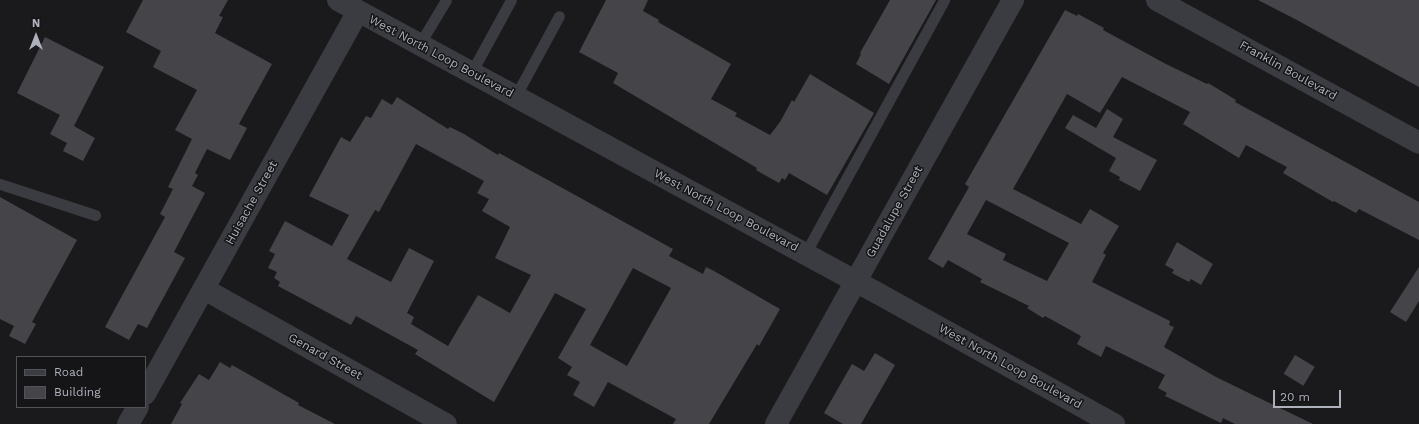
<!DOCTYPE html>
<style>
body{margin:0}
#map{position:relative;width:1419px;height:424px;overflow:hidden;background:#1a1a1c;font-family:"Work Sans",sans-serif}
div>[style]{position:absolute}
.building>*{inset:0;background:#454549;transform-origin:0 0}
.service>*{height:11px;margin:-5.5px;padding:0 5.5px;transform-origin:5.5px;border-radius:5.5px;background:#3b3c41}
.minor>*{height:22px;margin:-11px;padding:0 11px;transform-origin:11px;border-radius:11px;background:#3b3c41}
.tertiary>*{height:22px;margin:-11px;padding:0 11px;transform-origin:11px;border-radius:11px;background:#3b3c41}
span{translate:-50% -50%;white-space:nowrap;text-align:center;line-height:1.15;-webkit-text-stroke:3px #151517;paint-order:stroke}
.street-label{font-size:12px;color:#aeb1bb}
.legend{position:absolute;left:16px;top:356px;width:130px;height:52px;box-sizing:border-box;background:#151517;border:1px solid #525359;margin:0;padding:5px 7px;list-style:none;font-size:12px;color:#aeb1bb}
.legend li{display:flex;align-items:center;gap:8px;height:20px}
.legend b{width:20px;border:1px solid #525359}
.north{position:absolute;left:16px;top:16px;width:40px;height:40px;-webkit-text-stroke:3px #151517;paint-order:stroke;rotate:0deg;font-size:11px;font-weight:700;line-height:16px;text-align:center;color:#aeb1bb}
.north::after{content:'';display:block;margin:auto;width:14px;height:18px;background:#aeb1bb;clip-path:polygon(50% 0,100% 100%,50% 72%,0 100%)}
.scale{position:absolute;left:1273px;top:390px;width:68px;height:18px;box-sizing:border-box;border:2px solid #aeb1bb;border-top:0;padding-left:5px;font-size:12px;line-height:14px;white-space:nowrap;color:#aeb1bb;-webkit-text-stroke:3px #151517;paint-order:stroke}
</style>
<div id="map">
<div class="building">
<i style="clip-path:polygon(143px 0,228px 0,219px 16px,223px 17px,215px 33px,272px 64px,239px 124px,247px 128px,230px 160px,207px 149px,195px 173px,198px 175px,192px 186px,205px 193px,174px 252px,185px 258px,147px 328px,138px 324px,129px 340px,105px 327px,165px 217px,160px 214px,173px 189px,168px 187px,192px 139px,175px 130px,197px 90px,153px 67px,161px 51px,126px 32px)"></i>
<i style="clip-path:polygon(606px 0,648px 0,643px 11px,659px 20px,658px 22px,731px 64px,711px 99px,737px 113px,735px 116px,770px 135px,780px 122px,792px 100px,794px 102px,810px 74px,874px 113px,827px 195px,789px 173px,785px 180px,782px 178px,779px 183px,756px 170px,757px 168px,613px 83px,618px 73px,579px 52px)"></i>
<i style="clip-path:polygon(890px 0,936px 0,889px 84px,856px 64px,861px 54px,860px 53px)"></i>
<i style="clip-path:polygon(1258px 0,1419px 0,1419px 87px,1295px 19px)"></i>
<i style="clip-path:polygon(evenodd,1065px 10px,1077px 16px,1078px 14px,1104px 28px,1103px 30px,1164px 63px,1207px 84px,1208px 83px,1236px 100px,1235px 102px,1419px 202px,1419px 240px,1359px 209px,1356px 213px,1334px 201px,1333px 202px,1283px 173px,1287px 167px,1246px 145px,1239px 158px,1183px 124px,1190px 112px,1122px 77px,1100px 113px,1067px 94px,1013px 189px,1081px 224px,1090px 209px,1119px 226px,1103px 253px,1106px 255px,1092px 282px,1170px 321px,1169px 325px,1174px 327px,1164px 347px,1216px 377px,1313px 424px,1235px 424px,1223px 418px,1221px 423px,1165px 396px,1167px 393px,1158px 388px,1165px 375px,1106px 346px,1101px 357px,1077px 344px,1081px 336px,1045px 316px,1043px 318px,1027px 308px,1029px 306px,980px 282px,982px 279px,948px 260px,943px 268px,928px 259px,969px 187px,965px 184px,1065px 10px,986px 200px,1069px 243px,1047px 281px,1003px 260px,1006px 254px,967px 234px,986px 200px)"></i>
<i style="clip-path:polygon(45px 37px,104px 67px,74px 126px,95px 138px,83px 161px,63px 151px,67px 143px,50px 134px,60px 115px,17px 93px)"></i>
<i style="clip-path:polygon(evenodd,397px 97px,448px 129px,450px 127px,464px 134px,498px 155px,499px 153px,673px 249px,669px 256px,703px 274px,706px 267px,714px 271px,780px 309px,759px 346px,757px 344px,709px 424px,673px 424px,676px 419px,608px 382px,594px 407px,573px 395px,580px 382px,567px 375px,572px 367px,558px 358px,586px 309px,555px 293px,494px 402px,415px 354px,418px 350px,356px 316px,351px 325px,278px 286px,280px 282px,274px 278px,277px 272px,268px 268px,275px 254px,269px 251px,285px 221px,332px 246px,349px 215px,309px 196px,341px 137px,350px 142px,366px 116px,371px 118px,382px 99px,392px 105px,397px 97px,416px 144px,484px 181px,477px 193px,489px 199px,482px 211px,510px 227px,495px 258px,531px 275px,510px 313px,478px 295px,448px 346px,411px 324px,414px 317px,407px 313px,434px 261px,409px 248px,391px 282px,347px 259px,375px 210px,379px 212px,416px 144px,397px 97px,633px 268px,671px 288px,627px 366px,590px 345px,633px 268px)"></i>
<i style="clip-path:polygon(1107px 109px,1123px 119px,1113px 137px,1157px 160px,1140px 191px,1119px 180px,1120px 177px,1109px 171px,1116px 158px,1065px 128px,1073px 115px,1096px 128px)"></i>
<i style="clip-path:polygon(0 197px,77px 240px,32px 322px,36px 324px,25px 344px,9px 336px,14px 326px,0 319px)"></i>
<i style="clip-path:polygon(1177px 242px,1213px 264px,1201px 285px,1191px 279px,1189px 282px,1172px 273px,1174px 270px,1165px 265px)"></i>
<i style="clip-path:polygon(1419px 267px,1419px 301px,1406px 322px,1390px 312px)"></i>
<i style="clip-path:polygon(875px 353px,895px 365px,861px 424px,843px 424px,824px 413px,852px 364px,864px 371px)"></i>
<i style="left:1295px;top:355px;width:23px;height:22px;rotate:31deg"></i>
<i style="clip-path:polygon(220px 362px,230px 368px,232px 365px,299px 403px,298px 405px,335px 424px,171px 424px,182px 404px,180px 403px,199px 374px,209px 380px)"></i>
</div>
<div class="service">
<i style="left:419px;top:45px;width:52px;rotate:-59deg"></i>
<i style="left:471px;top:73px;width:83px;rotate:-61.3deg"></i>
<i style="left:515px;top:97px;width:92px;rotate:-61.5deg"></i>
<i style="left:0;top:184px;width:100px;rotate:18.1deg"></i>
<i style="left:805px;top:254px;width:290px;rotate:-61.3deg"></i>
</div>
<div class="minor">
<i style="left:1157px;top:0;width:298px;rotate:28.6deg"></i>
<i style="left:204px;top:289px;width:277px;rotate:29.2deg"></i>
<i style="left:145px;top:394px;width:438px;rotate:-60.9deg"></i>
<i style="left:128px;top:424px;width:20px;rotate:-60deg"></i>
</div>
<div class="tertiary">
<i style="left:338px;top:0;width:616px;rotate:28.52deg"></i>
<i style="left:879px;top:294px;width:269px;rotate:29deg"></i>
<i style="left:776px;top:424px;width:486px;rotate:-60.8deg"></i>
</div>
<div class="street-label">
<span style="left:441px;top:57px;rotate:28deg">West North Loop Boulevard</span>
<span style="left:1288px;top:71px;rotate:29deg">Franklin Boulevard</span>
<span style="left:252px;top:203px;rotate:-61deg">Huisache Street</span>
<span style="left:726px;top:211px;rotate:28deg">West North Loop Boulevard</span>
<span style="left:895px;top:212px;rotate:-61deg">Guadalupe Street</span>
<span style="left:325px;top:357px;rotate:29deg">Genard Street</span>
<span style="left:1010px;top:367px;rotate:29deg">West North Loop Boulevard</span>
</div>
<ul class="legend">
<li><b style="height:5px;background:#3b3c41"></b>Road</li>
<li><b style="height:11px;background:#454549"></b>Building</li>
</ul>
<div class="north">N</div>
<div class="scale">20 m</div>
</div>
